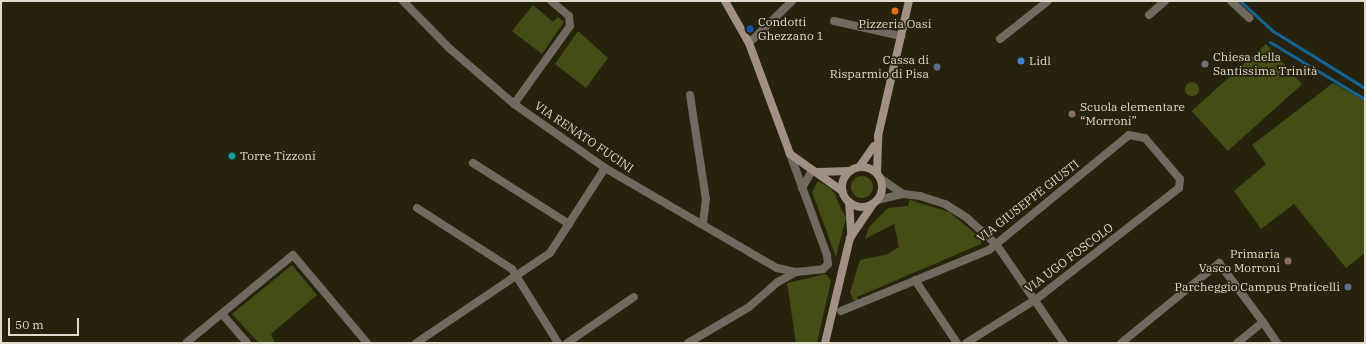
<!DOCTYPE html>
<meta charset="utf-8">
<style>
body{margin:0}
#map{position:relative;width:1366px;height:344px;overflow:hidden;background:#27220b;font-family:"IBM Plex Serif",serif}
div>[style]{position:absolute}
.green>*{inset:0;background:#444d15;transform-origin:0 0}
.round{border-radius:50%}
.stream>*{height:3px;margin:-1.5px;padding:0 1.5px;transform-origin:1.5px;border-radius:1.5px;background:#116496}
.street>*{height:8px;margin:-4px;padding:0 4px;transform-origin:4px;border-radius:4px;background:#726961}
.secondary>*{height:8px;margin:-4px;padding:0 4px;transform-origin:4px;border-radius:4px;background:#a09184}
.secondary>.ring{margin:-4px;padding:0;box-sizing:content-box;background:none;border:8px solid #a09184;border-radius:50%}
.dots>*{width:11px;height:11px;translate:-50% -50%;box-sizing:border-box;border:2px solid #27220b;border-radius:50%}
span{translate:-50% -50%;white-space:nowrap;text-align:center;line-height:1.15;-webkit-text-stroke:3.5px #27220b;paint-order:stroke}
.poi-label{font-size:12px;color:#dfdcce}
.left{translate:0 -50%;text-align:left}
.right{translate:-100% -50%;text-align:right}
.street-label{font-size:12px;color:#dfdcce}
.frame{position:absolute;inset:0;border:2px solid #dfdcce;pointer-events:none}
.scale{position:absolute;left:8px;top:318px;width:71px;height:18px;box-sizing:border-box;border:2px solid #dfdcce;border-top:0;padding-left:5px;font-size:12px;line-height:14px;white-space:nowrap;color:#dfdcce;-webkit-text-stroke:3px #27220b;paint-order:stroke}
</style>
<div id="map">
<div class="green">
<i style="clip-path:polygon(533px 5px,553px 22px,558px 17px,564px 22px,542px 54px,512px 31px)"></i>
<i style="clip-path:polygon(578px 31px,608px 58px,586px 88px,555px 64px)"></i>
<i style="left:1266px;top:44px;width:54px;height:100px;rotate:48deg"></i>
<i class="round" style="left:1185px;top:82px;width:14px;height:14px"></i>
<i style="clip-path:polygon(1333px 83px,1365px 101px,1365px 253px,1346px 268px,1294px 204px,1261px 229px,1234px 191px,1266px 164px,1252px 145px)"></i>
<i class="round" style="left:851px;top:176px;width:22px;height:22px"></i>
<i style="clip-path:polygon(818px 181px,832px 189px,846px 218px,836px 257px,812px 192px)"></i>
<i style="clip-path:polygon(910px 200px,949px 212px,982px 239px,981px 244px,857px 297px,859px 302px,853px 300px,850px 292px,860px 260px,888px 254px,899px 247px,894px 224px,865px 239px,869px 227px,888px 208px,908px 206px)"></i>
<i style="clip-path:polygon(292px 265px,317px 295px,271px 334px,275px 343px,259px 343px,232px 314px)"></i>
<i style="clip-path:polygon(826px 274px,831px 281px,817px 343px,796px 343px,787px 283px)"></i>
</div>
<div class="stream">
<i style="left:1240px;top:1px;width:45px;rotate:42.3deg"></i>
<i style="left:1273px;top:31px;width:108px;rotate:31.8deg"></i>
<i style="left:1270px;top:42px;width:111px;rotate:31deg"></i>
</div>
<div class="street">
<i style="left:403px;top:1px;width:66px;rotate:45.6deg"></i>
<i style="left:449px;top:48px;width:86px;rotate:40.7deg"></i>
<i style="left:514px;top:104px;width:111px;rotate:35.1deg"></i>
<i style="left:605px;top:168px;width:199px;rotate:30.2deg"></i>
<i style="left:777px;top:268px;width:19px;rotate:12deg"></i>
<i style="left:796px;top:272px;width:27px;rotate:-6deg"></i>
<i style="left:823px;top:269px;width:7px;rotate:-45deg"></i>
<i style="left:828px;top:264px;width:9px;rotate:-96deg"></i>
<i style="left:827px;top:255px;width:108px;rotate:-110.1deg"></i>
<i style="left:1231px;top:1px;width:25px;rotate:43deg"></i>
<i style="left:1149px;top:15px;width:21px;rotate:-41deg"></i>
<i style="left:834px;top:21px;width:69px;rotate:12.6deg"></i>
<i style="left:1000px;top:39px;width:61px;rotate:-38.4deg"></i>
<i style="left:749px;top:43px;width:60px;rotate:-44.3deg"></i>
<i style="left:690px;top:95px;width:105px;rotate:81.3deg"></i>
<i style="left:706px;top:199px;width:25px;rotate:97deg"></i>
<i style="left:514px;top:104px;width:96px;rotate:-54.3deg"></i>
<i style="left:570px;top:26px;width:10px;rotate:-96deg"></i>
<i style="left:569px;top:16px;width:23px;rotate:-140deg"></i>
<i style="left:473px;top:163px;width:114px;rotate:32.4deg"></i>
<i style="left:880px;top:178px;width:28px;rotate:35deg"></i>
<i style="left:802px;top:188px;width:20px;rotate:-60deg"></i>
<i style="left:877px;top:200px;width:27px;rotate:-13deg"></i>
<i style="left:903px;top:194px;width:17px;rotate:7deg"></i>
<i style="left:920px;top:196px;width:26px;rotate:18deg"></i>
<i style="left:945px;top:204px;width:26px;rotate:32deg"></i>
<i style="left:967px;top:218px;width:39px;rotate:42deg"></i>
<i style="left:996px;top:244px;width:120px;rotate:55.5deg"></i>
<i style="left:417px;top:208px;width:113px;rotate:32.7deg"></i>
<i style="left:512px;top:269px;width:87px;rotate:58.1deg"></i>
<i style="left:915px;top:280px;width:76px;rotate:56.3deg"></i>
<i style="left:841px;top:311px;width:160px;rotate:-22.4deg"></i>
<i style="left:989px;top:250px;width:181px;rotate:-39.4deg"></i>
<i style="left:1129px;top:135px;width:16px;rotate:11deg"></i>
<i style="left:1145px;top:138px;width:54px;rotate:49.5deg"></i>
<i style="left:1180px;top:179px;width:9px;rotate:96deg"></i>
<i style="left:1179px;top:188px;width:182px;rotate:142.1deg"></i>
<i style="left:1035px;top:300px;width:81px;rotate:148.1deg"></i>
<i style="left:222px;top:314px;width:38px;rotate:49deg"></i>
<i style="left:1263px;top:322px;width:25px;rotate:56deg"></i>
<i style="left:187px;top:342px;width:137px;rotate:-39.4deg"></i>
<i style="left:293px;top:255px;width:115px;rotate:49.9deg"></i>
<i style="left:416px;top:343px;width:161px;rotate:-33.9deg"></i>
<i style="left:550px;top:253px;width:101px;rotate:-57.1deg"></i>
<i style="left:567px;top:343px;width:81px;rotate:-34.5deg"></i>
<i style="left:688px;top:343px;width:71px;rotate:-30.5deg"></i>
<i style="left:749px;top:307px;width:38px;rotate:-41deg"></i>
<i style="left:778px;top:282px;width:21px;rotate:-29deg"></i>
<i style="left:1121px;top:343px;width:127px;rotate:-39.2deg"></i>
<i style="left:1219px;top:263px;width:74px;rotate:53.3deg"></i>
<i style="left:1263px;top:322px;width:33px;rotate:141deg"></i>
</div>
<div class="secondary">
<i style="left:725px;top:1px;width:48px;rotate:60.3deg"></i>
<i style="left:749px;top:43px;width:118px;rotate:69.7deg"></i>
<i style="left:790px;top:154px;width:64px;rotate:35.4deg"></i>
<i style="left:860px;top:166px;width:24px;rotate:-55deg"></i>
<i class="ring" style="left:842px;top:167px;width:32px;height:32px"></i>
<i style="left:818px;top:172px;width:31px;rotate:-2deg"></i>
<i style="left:877px;top:173px;width:37px;rotate:-88deg"></i>
<i style="left:878px;top:136px;width:139px;rotate:-77.1deg"></i>
<i style="left:849px;top:202px;width:31px;rotate:86deg"></i>
<i style="left:825px;top:343px;width:108px;rotate:-76.6deg"></i>
<i style="left:850px;top:238px;width:41px;rotate:-55.9deg"></i>
</div>
<div class="dots">
<i style="left:895px;top:11px;background:#e8710a"></i>
<i style="left:750px;top:29px;background:#1a4fb4"></i>
<i style="left:1021px;top:61px;background:#3f7fe0"></i>
<i style="left:1205px;top:64px;background:#6b7280"></i>
<i style="left:937px;top:67px;background:#5c6f8a"></i>
<i style="left:1072px;top:114px;background:#8d6e63"></i>
<i style="left:232px;top:156px;background:#0f9aa8"></i>
<i style="left:1288px;top:261px;background:#8d6e63"></i>
<i style="left:1348px;top:287px;background:#5c6f8a"></i>
</div>
<div class="poi-label">
<span class="left" style="left:758px;top:29px">Condotti<br>Ghezzano 1</span>
<span style="left:895px;top:24px">Pizzeria Oasi</span>
<span class="left" style="left:1213px;top:64px">Chiesa della<br>Santissima Trinità</span>
<span class="right" style="left:929px;top:67px">Cassa di<br>Risparmio di Pisa</span>
<span class="left" style="left:1029px;top:61px">Lidl</span>
<span class="left" style="left:1080px;top:114px">Scuola elementare<br>“Morroni”</span>
<span class="left" style="left:240px;top:156px">Torre Tizzoni</span>
<span class="right" style="left:1280px;top:261px">Primaria<br>Vasco Morroni</span>
<span class="right" style="left:1340px;top:287px">Parcheggio Campus Praticelli</span>
</div>
<div class="street-label">
<span style="left:584px;top:137px;rotate:34deg">VIA RENATO FUCINI</span>
<span style="left:1028px;top:201px;rotate:-38deg">VIA GIUSEPPE GIUSTI</span>
<span style="left:1069px;top:258px;rotate:-37deg">VIA UGO FOSCOLO</span>
</div>
<div class="frame"></div>
<div class="scale">50 m</div>
</div>
